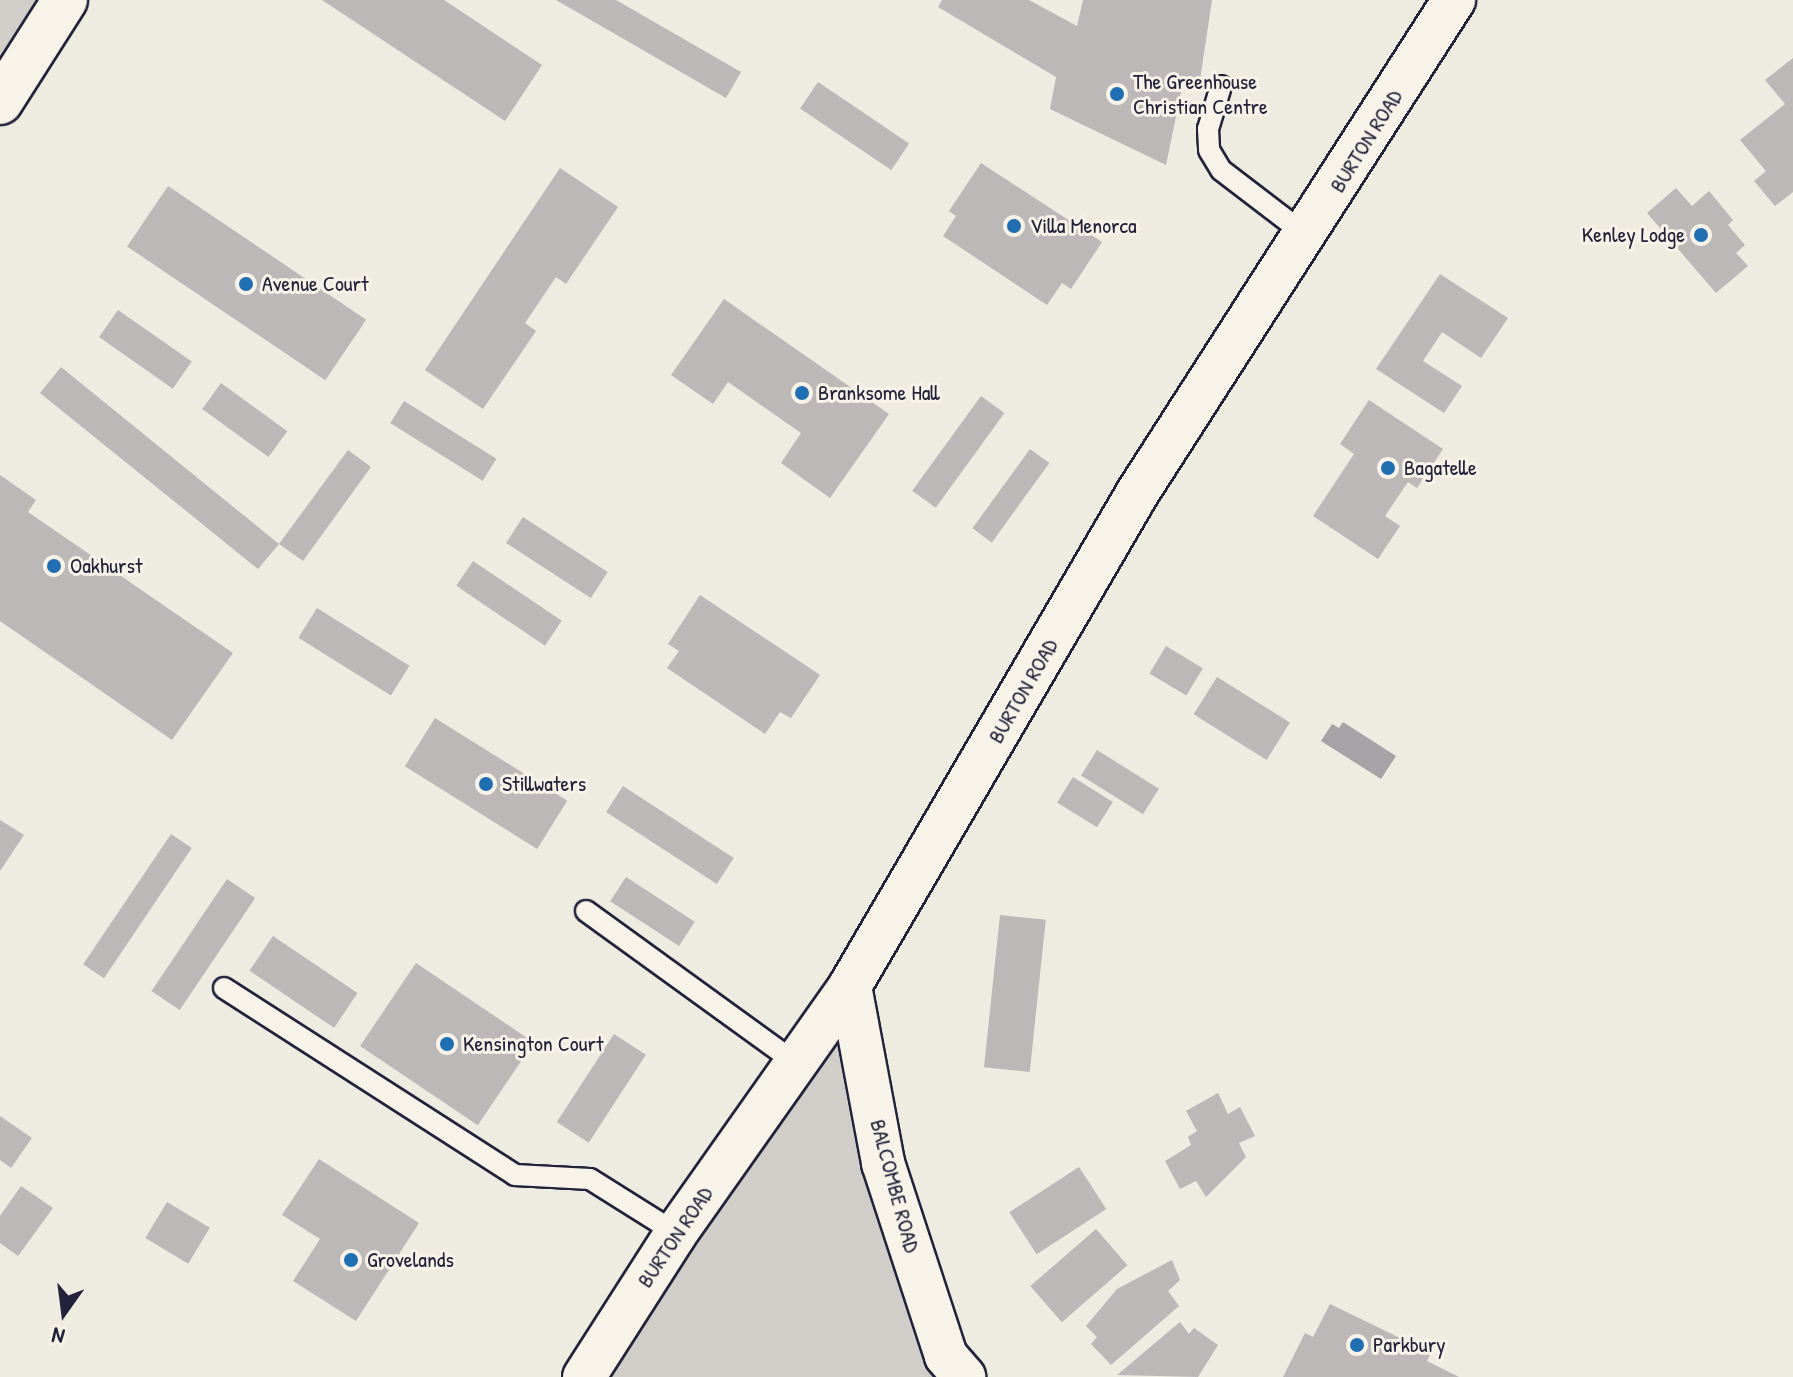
<!DOCTYPE html>
<style>
body{margin:0}
#map{position:relative;width:1793px;height:1377px;overflow:hidden;background:#eeebe1;font-family:"Patrick Hand",sans-serif}
div>[style]{position:absolute}
.green>*{inset:0;background:#d1cdc9}
.water>*{inset:0;background:#a6a3a6}
.building>*{inset:0;background:#bbb8b7;transform-origin:0 0}
.roads{filter:drop-shadow(2px 0 #22223b) drop-shadow(-2px 0 #22223b) drop-shadow(0 2px #22223b) drop-shadow(0 -2px #22223b)}
.lane>*{height:20px;margin:-10px;padding:0 10px;transform-origin:10px;border-radius:10px;background:#f7f3e8}
.street>*{height:42px;margin:-21px;padding:0 21px;transform-origin:21px;border-radius:21px;background:#f7f3e8}
.secondary>*{height:44px;margin:-22px;padding:0 22px;transform-origin:22px;border-radius:22px;background:#f7f3e8}
.dots>*{width:22px;height:22px;translate:-50% -50%;box-sizing:border-box;border:4px solid #f7f3e8;border-radius:50%}
span{translate:-50% -50%;white-space:nowrap;text-align:center;line-height:1.15;-webkit-text-stroke:6px #f7f3e8;paint-order:stroke}
.poi-label{font-size:22px;color:#22223b}
.left{translate:0 -50%;text-align:left}
.right{translate:-100% -50%;text-align:right}
.street-label{font-size:22px;color:#22223b}
.north{position:absolute;left:24px;top:1273px;width:80px;height:80px;-webkit-text-stroke:6px #f7f3e8;paint-order:stroke;rotate:194deg;font-size:22px;font-weight:700;line-height:32px;text-align:center;color:#22223b}
.north::after{content:'';display:block;margin:auto;width:28px;height:36px;background:#22223b;clip-path:polygon(50% 0,100% 100%,50% 72%,0 100%)}
</style>
<div id="map">
<div class="green">
<i style="clip-path:polygon(0 0,65px 0,0 102px)"></i>
<i style="clip-path:polygon(850px 986px,963px 1377px,584px 1377px)"></i>
</div>
<div class="water">
<i style="clip-path:polygon(1343px 722px,1396px 756px,1381px 779px,1321px 741px,1332px 724px,1339px 728px)"></i>
</div>
<div class="building">
<i style="clip-path:polygon(322px 0,444px 0,542px 65px,505px 121px)"></i>
<i style="clip-path:polygon(556px 0,616px 0,741px 72px,726px 98px)"></i>
<i style="clip-path:polygon(942px 0,1029px 0,1077px 26px,1083px 0,1212px 0,1200px 80px,1184px 78px,1166px 165px,1050px 109px,1056px 77px,938px 7px)"></i>
<i style="clip-path:polygon(1793px 58px,1793px 192px,1775px 206px,1754px 181px,1766px 171px,1740px 140px,1785px 104px,1765px 80px)"></i>
<i style="left:818px;top:82px;width:110px;height:32px;rotate:34deg"></i>
<i style="clip-path:polygon(981px 163px,1102px 242px,1071px 289px,1062px 283px,1047px 305px,943px 236px,956px 216px,949px 211px)"></i>
<i style="clip-path:polygon(560px 168px,618px 207px,566px 284px,556px 277px,525px 323px,536px 331px,483px 409px,425px 370px)"></i>
<i style="left:168px;top:186px;width:239px;height:73px;rotate:34deg"></i>
<i style="clip-path:polygon(1676px 188px,1692px 206px,1709px 191px,1733px 220px,1728px 225px,1745px 245px,1736px 253px,1748px 266px,1716px 293px,1647px 213px)"></i>
<i style="clip-path:polygon(1440px 274px,1508px 318px,1481px 358px,1442px 332px,1423px 361px,1462px 386px,1444px 413px,1376px 369px)"></i>
<i style="clip-path:polygon(724px 299px,889px 414px,830px 498px,781px 463px,801px 433px,728px 382px,713px 404px,671px 375px)"></i>
<i style="left:118px;top:310px;width:90px;height:33px;rotate:35deg"></i>
<i style="clip-path:polygon(61px 367px,279px 544px,348px 450px,371px 467px,303px 561px,279px 544px,258px 569px,40px 393px)"></i>
<i style="left:221px;top:383px;width:82px;height:32px;rotate:36deg"></i>
<i style="left:981px;top:396px;width:29px;height:117px;rotate:36deg"></i>
<i style="clip-path:polygon(1369px 400px,1443px 449px,1417px 488px,1408px 482px,1385px 516px,1400px 526px,1378px 559px,1313px 516px,1354px 454px,1340px 444px)"></i>
<i style="left:404px;top:401px;width:109px;height:26px;rotate:32deg"></i>
<i style="left:1030px;top:449px;width:24px;height:98px;rotate:36deg"></i>
<i style="clip-path:polygon(0 475px,36px 500px,28px 512px,233px 653px,172px 740px,0 621px)"></i>
<i style="left:523px;top:517px;width:101px;height:31px;rotate:33deg"></i>
<i style="left:473px;top:561px;width:107px;height:30px;rotate:34deg"></i>
<i style="clip-path:polygon(700px 595px,820px 675px,791px 718px,780px 712px,765px 734px,667px 668px,679px 651px,668px 644px)"></i>
<i style="left:317px;top:608px;width:109px;height:35px;rotate:32deg"></i>
<i style="left:1166px;top:646px;width:43px;height:32px;rotate:31deg"></i>
<i style="left:1217px;top:677px;width:86px;height:44px;rotate:32deg"></i>
<i style="left:435px;top:718px;width:156px;height:57px;rotate:32deg"></i>
<i style="left:1097px;top:750px;width:73px;height:30px;rotate:32deg"></i>
<i style="left:1073px;top:777px;width:47px;height:30px;rotate:32deg"></i>
<i style="left:623px;top:786px;width:132px;height:31px;rotate:33deg"></i>
<i style="clip-path:polygon(0 820px,24px 835px,0 871px)"></i>
<i style="left:171px;top:834px;width:25px;height:157px;rotate:34deg"></i>
<i style="left:626px;top:877px;width:82px;height:29px;rotate:33deg"></i>
<i style="left:227px;top:879px;width:34px;height:135px;rotate:34deg"></i>
<i style="left:1000px;top:915px;width:46px;height:153px;rotate:6deg"></i>
<i style="left:273px;top:936px;width:102px;height:42px;rotate:34deg"></i>
<i style="left:416px;top:963px;width:142px;height:100px;rotate:34deg"></i>
<i style="left:614px;top:1034px;width:38px;height:105px;rotate:33deg"></i>
<i style="clip-path:polygon(1218px 1093px,1228px 1114px,1240px 1107px,1255px 1136px,1239px 1143px,1246px 1157px,1206px 1197px,1196px 1181px,1180px 1189px,1165px 1161px,1191px 1145px,1188px 1137px,1197px 1131px,1186px 1111px)"></i>
<i style="clip-path:polygon(0 1116px,32px 1138px,11px 1168px,0 1160px)"></i>
<i style="clip-path:polygon(319px 1159px,419px 1223px,356px 1321px,293px 1281px,320px 1239px,282px 1215px)"></i>
<i style="left:1079px;top:1167px;width:50px;height:83px;rotate:57deg"></i>
<i style="clip-path:polygon(21px 1186px,53px 1208px,18px 1256px,0 1243px,0 1216px)"></i>
<i style="left:167px;top:1202px;width:50px;height:42px;rotate:31deg"></i>
<i style="left:1096px;top:1229px;width:48px;height:87px;rotate:49deg"></i>
<i style="clip-path:polygon(1172px 1260px,1180px 1280px,1168px 1291px,1179px 1306px,1111px 1365px,1091px 1344px,1097px 1337px,1086px 1326px,1117px 1289px)"></i>
<i style="clip-path:polygon(1330px 1304px,1431px 1353px,1427px 1361px,1459px 1377px,1283px 1377px,1305px 1333px,1313px 1337px)"></i>
<i style="clip-path:polygon(1180px 1322px,1189px 1334px,1194px 1328px,1218px 1345px,1198px 1377px,1117px 1375px)"></i>
</div>
<div class="roads">
<div class="lane">
<i style="left:1221px;top:86px;width:45px;rotate:106.8deg"></i>
<i style="left:1208px;top:129px;width:21px;rotate:87deg"></i>
<i style="left:1209px;top:150px;width:23px;rotate:59deg"></i>
<i style="left:1221px;top:170px;width:107px;rotate:37.4deg"></i>
<i style="left:586px;top:911px;width:259px;rotate:35.9deg"></i>
<i style="left:224px;top:988px;width:346px;rotate:32.7deg"></i>
<i style="left:515px;top:1175px;width:75px;rotate:3.1deg"></i>
<i style="left:590px;top:1179px;width:102px;rotate:32.1deg"></i>
</div>
<div class="street">
<i style="left:850px;top:986px;width:180px;rotate:79.4deg"></i>
<i style="left:883px;top:1163px;width:203px;rotate:71.9deg"></i>
<i style="left:946px;top:1356px;width:28px;rotate:49deg"></i>
<i style="left:584px;top:1377px;width:171px;rotate:-57.4deg"></i>
<i style="left:676px;top:1233px;width:302px;rotate:-54.8deg"></i>
<i style="left:850px;top:986px;width:572px;rotate:-59.76deg"></i>
<i style="left:1138px;top:492px;width:585px;rotate:-57.29deg"></i>
</div>
<div class="secondary">
<i style="left:0;top:102px;width:121px;rotate:-57.5deg"></i>
</div>
</div>
<div class="dots">
<i style="left:1117px;top:94px;background:#1f6fb2"></i>
<i style="left:1014px;top:226px;background:#1f6fb2"></i>
<i style="left:1701px;top:235px;background:#1f6fb2"></i>
<i style="left:246px;top:284px;background:#1f6fb2"></i>
<i style="left:802px;top:393px;background:#1f6fb2"></i>
<i style="left:1388px;top:468px;background:#1f6fb2"></i>
<i style="left:54px;top:566px;background:#1f6fb2"></i>
<i style="left:486px;top:784px;background:#1f6fb2"></i>
<i style="left:447px;top:1044px;background:#1f6fb2"></i>
<i style="left:351px;top:1260px;background:#1f6fb2"></i>
<i style="left:1357px;top:1345px;background:#1f6fb2"></i>
</div>
<div class="poi-label">
<span class="left" style="left:1133px;top:94px">The Greenhouse<br>Christian Centre</span>
<span class="left" style="left:1030px;top:226px">Villa Menorca</span>
<span class="right" style="left:1685px;top:235px">Kenley Lodge</span>
<span class="left" style="left:262px;top:284px">Avenue Court</span>
<span class="left" style="left:818px;top:393px">Branksome Hall</span>
<span class="left" style="left:1404px;top:468px">Bagatelle</span>
<span class="left" style="left:70px;top:566px">Oakhurst</span>
<span class="left" style="left:502px;top:784px">Stillwaters</span>
<span class="left" style="left:463px;top:1044px">Kensington Court</span>
<span class="left" style="left:367px;top:1260px">Grovelands</span>
<span class="left" style="left:1373px;top:1345px">Parkbury</span>
</div>
<div class="street-label">
<span style="left:1366px;top:141px;rotate:-58deg">BURTON ROAD</span>
<span style="left:1023px;top:691px;rotate:-60deg">BURTON ROAD</span>
<span style="left:895px;top:1186px;rotate:75deg">BALCOMBE ROAD</span>
<span style="left:675px;top:1237px;rotate:-56deg">BURTON ROAD</span>
</div>
<div class="north">N</div>
</div>
